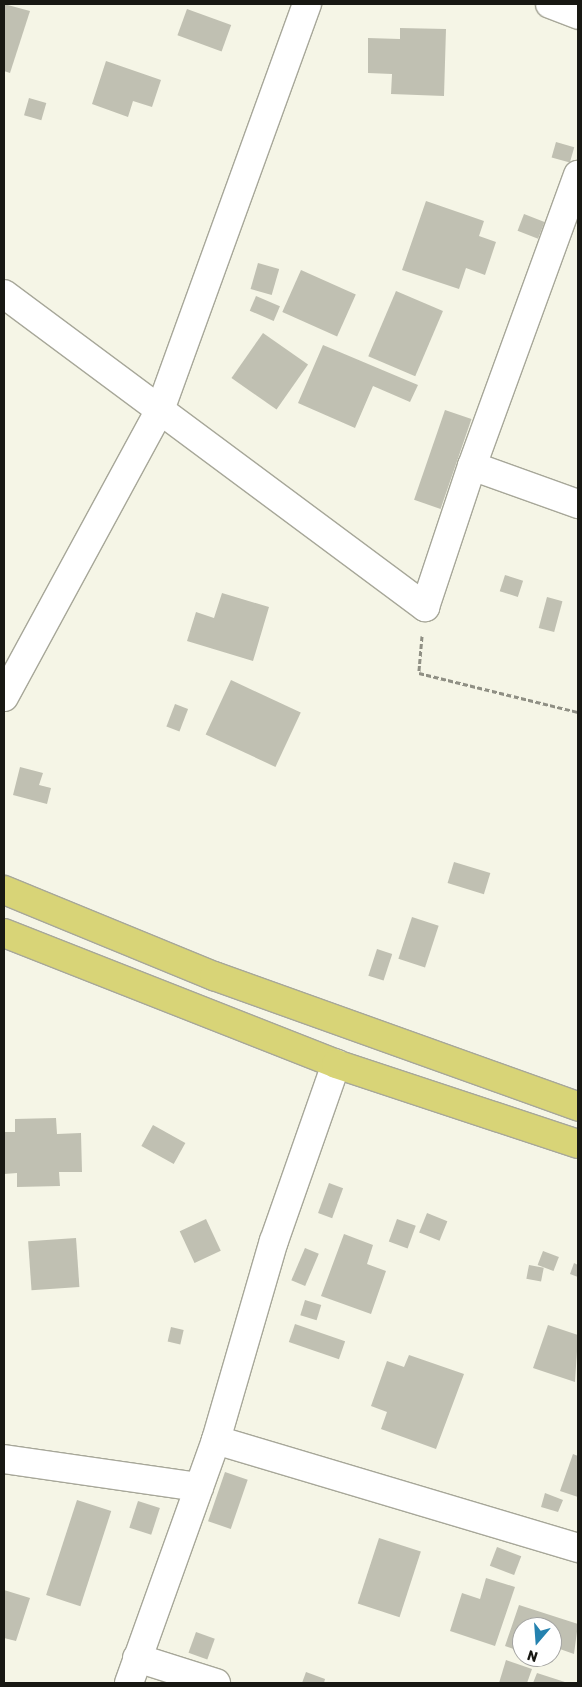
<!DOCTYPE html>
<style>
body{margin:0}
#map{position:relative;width:582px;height:1687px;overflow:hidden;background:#f5f5e6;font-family:Rubik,sans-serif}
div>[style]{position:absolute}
.building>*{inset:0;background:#c0c0b2;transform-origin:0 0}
.path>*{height:3px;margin-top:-1.5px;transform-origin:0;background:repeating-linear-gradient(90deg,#8f8f84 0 5px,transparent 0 7.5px)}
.roads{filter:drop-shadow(1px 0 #a7a799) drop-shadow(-1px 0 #a7a799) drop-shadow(0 1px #a7a799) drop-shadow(0 -1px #a7a799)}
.minor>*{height:28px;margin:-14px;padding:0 14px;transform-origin:14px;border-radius:14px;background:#fff}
.trunk>*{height:28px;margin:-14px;padding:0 14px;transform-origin:14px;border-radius:14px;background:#d8d477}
span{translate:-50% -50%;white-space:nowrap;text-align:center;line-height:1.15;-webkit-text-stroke:4.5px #fff;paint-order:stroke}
.frame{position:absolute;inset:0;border:5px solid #181813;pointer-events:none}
.north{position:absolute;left:512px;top:1617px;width:50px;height:50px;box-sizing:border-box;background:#fff;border:1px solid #a3a3a1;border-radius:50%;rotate:198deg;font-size:14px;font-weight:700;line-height:20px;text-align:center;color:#181813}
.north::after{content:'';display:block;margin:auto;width:18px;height:22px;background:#2582af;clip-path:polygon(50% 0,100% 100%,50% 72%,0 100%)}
</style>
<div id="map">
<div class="building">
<i style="clip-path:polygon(4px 4px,30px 11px,10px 73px,4px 71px)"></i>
<i style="left:187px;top:9px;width:47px;height:28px;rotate:20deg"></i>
<i style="clip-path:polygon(400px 28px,446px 29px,444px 96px,391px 94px,392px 74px,368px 73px,368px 38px,400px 39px)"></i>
<i style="clip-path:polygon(106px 61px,161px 80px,152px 107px,133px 101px,128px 117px,92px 104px)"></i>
<i style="left:29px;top:98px;width:18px;height:18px;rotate:16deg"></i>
<i style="left:556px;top:142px;width:19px;height:16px;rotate:16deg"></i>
<i style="clip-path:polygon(426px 201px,484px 221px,479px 236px,496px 242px,485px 275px,466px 268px,459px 289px,402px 270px)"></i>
<i style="left:524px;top:214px;width:22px;height:18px;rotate:21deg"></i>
<i style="left:258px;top:263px;width:22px;height:27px;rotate:16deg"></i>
<i style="left:301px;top:270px;width:60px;height:46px;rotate:24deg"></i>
<i style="left:396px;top:291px;width:51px;height:71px;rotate:23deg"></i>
<i style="left:256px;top:296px;width:26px;height:16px;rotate:23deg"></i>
<i style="left:263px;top:333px;width:55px;height:55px;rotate:35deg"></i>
<i style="clip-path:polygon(323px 345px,418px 385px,410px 402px,373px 386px,355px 428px,298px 403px)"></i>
<i style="left:445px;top:410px;width:28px;height:95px;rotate:19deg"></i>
<i style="left:505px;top:575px;width:19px;height:17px;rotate:18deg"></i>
<i style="clip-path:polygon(222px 593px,269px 607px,253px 661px,187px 641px,196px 612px,214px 618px)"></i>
<i style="left:547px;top:597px;width:16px;height:32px;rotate:15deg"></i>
<i style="left:231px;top:680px;width:77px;height:60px;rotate:25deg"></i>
<i style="left:175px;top:704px;width:14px;height:24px;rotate:21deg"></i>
<i style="clip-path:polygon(20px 767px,43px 773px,39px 785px,51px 788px,47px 804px,13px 795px)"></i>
<i style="left:454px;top:862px;width:38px;height:22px;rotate:17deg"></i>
<i style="left:412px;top:917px;width:28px;height:44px;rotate:18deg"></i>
<i style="left:377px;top:949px;width:16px;height:28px;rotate:18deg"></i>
<i style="clip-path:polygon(56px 1118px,57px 1134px,81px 1133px,82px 1172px,59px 1172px,60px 1186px,17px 1187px,17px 1173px,4px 1174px,4px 1132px,15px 1132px,15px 1119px)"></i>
<i style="left:153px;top:1125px;width:37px;height:24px;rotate:29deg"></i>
<i style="left:329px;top:1183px;width:15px;height:32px;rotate:20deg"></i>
<i style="left:427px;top:1213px;width:22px;height:21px;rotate:22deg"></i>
<i style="left:206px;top:1219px;width:35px;height:29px;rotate:65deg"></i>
<i style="left:397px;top:1219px;width:20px;height:24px;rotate:20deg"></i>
<i style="clip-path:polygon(344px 1234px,373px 1245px,367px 1264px,386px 1271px,371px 1314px,321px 1296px)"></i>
<i style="left:76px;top:1238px;width:49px;height:48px;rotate:86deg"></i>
<i style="left:305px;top:1248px;width:15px;height:35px;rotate:23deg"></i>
<i style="left:543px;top:1251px;width:17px;height:15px;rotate:21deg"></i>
<i style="clip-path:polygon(574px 1263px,578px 1265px,578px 1277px,570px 1274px)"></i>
<i style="left:529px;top:1265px;width:15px;height:14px;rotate:11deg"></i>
<i style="left:305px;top:1300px;width:17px;height:16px;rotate:17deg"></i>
<i style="left:295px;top:1324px;width:53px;height:19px;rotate:19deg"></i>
<i style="clip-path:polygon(548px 1325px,578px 1335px,575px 1382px,533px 1368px)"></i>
<i style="left:171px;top:1327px;width:13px;height:15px;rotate:13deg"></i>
<i style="clip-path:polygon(409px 1355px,464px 1374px,436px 1449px,381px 1429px,387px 1412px,371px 1406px,387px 1361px,404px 1367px)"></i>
<i style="clip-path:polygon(573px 1454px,578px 1456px,578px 1497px,560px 1491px)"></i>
<i style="left:225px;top:1472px;width:24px;height:52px;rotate:19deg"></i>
<i style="clip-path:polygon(545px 1493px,563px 1500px,558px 1512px,541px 1507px)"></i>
<i style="left:77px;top:1500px;width:36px;height:100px;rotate:18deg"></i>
<i style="left:138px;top:1501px;width:23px;height:28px;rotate:18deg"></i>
<i style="left:379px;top:1538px;width:44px;height:69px;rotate:18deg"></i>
<i style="left:497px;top:1547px;width:26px;height:20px;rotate:21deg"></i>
<i style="clip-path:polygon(486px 1578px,515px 1587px,495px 1646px,450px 1631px,462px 1593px,480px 1599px)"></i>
<i style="clip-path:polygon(4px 1590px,30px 1598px,16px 1641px,4px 1638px)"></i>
<i style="clip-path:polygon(519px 1605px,578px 1624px,574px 1654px,557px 1648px,552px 1662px,538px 1657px,552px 1657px,552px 1627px,522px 1627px,522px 1652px,505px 1646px)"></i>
<i style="left:196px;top:1632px;width:20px;height:22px;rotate:20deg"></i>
<i style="clip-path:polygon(506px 1660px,532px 1669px,527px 1683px,499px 1683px)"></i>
<i style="clip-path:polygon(306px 1672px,325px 1679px,324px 1683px,302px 1683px)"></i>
<i style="clip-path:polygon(537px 1673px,568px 1683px,533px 1683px)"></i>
</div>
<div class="path">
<i style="left:422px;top:636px;width:37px;rotate:95deg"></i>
<i style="left:419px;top:673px;width:164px;rotate:13.8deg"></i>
</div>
<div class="roads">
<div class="minor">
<i style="left:550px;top:4px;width:30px;rotate:21deg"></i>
<i style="left:4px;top:294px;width:525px;rotate:36.63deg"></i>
<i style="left:425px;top:607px;width:149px;rotate:-71.6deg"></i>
<i style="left:472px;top:466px;width:310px;rotate:-70deg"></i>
<i style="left:472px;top:466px;width:113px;rotate:19.7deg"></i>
<i style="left:4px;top:697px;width:327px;rotate:-61.5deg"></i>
<i style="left:160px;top:410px;width:432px;rotate:-70.1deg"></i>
<i style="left:216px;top:1440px;width:378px;rotate:16.6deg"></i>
<i style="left:4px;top:1459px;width:197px;rotate:8.2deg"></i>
<i style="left:137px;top:1658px;width:83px;rotate:17.6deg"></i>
<i style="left:129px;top:1683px;width:258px;rotate:-70.3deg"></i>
<i style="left:216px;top:1440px;width:207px;rotate:-73.8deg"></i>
<i style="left:274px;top:1241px;width:188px;rotate:-70.7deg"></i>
</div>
<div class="trunk">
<i style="left:4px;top:890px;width:227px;rotate:22.3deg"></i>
<i style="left:214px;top:976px;width:387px;rotate:19.7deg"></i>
<i style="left:4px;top:933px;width:357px;rotate:21.5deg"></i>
<i style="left:336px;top:1064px;width:255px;rotate:18.3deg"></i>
</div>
</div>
<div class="frame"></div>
<div class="north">N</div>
</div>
